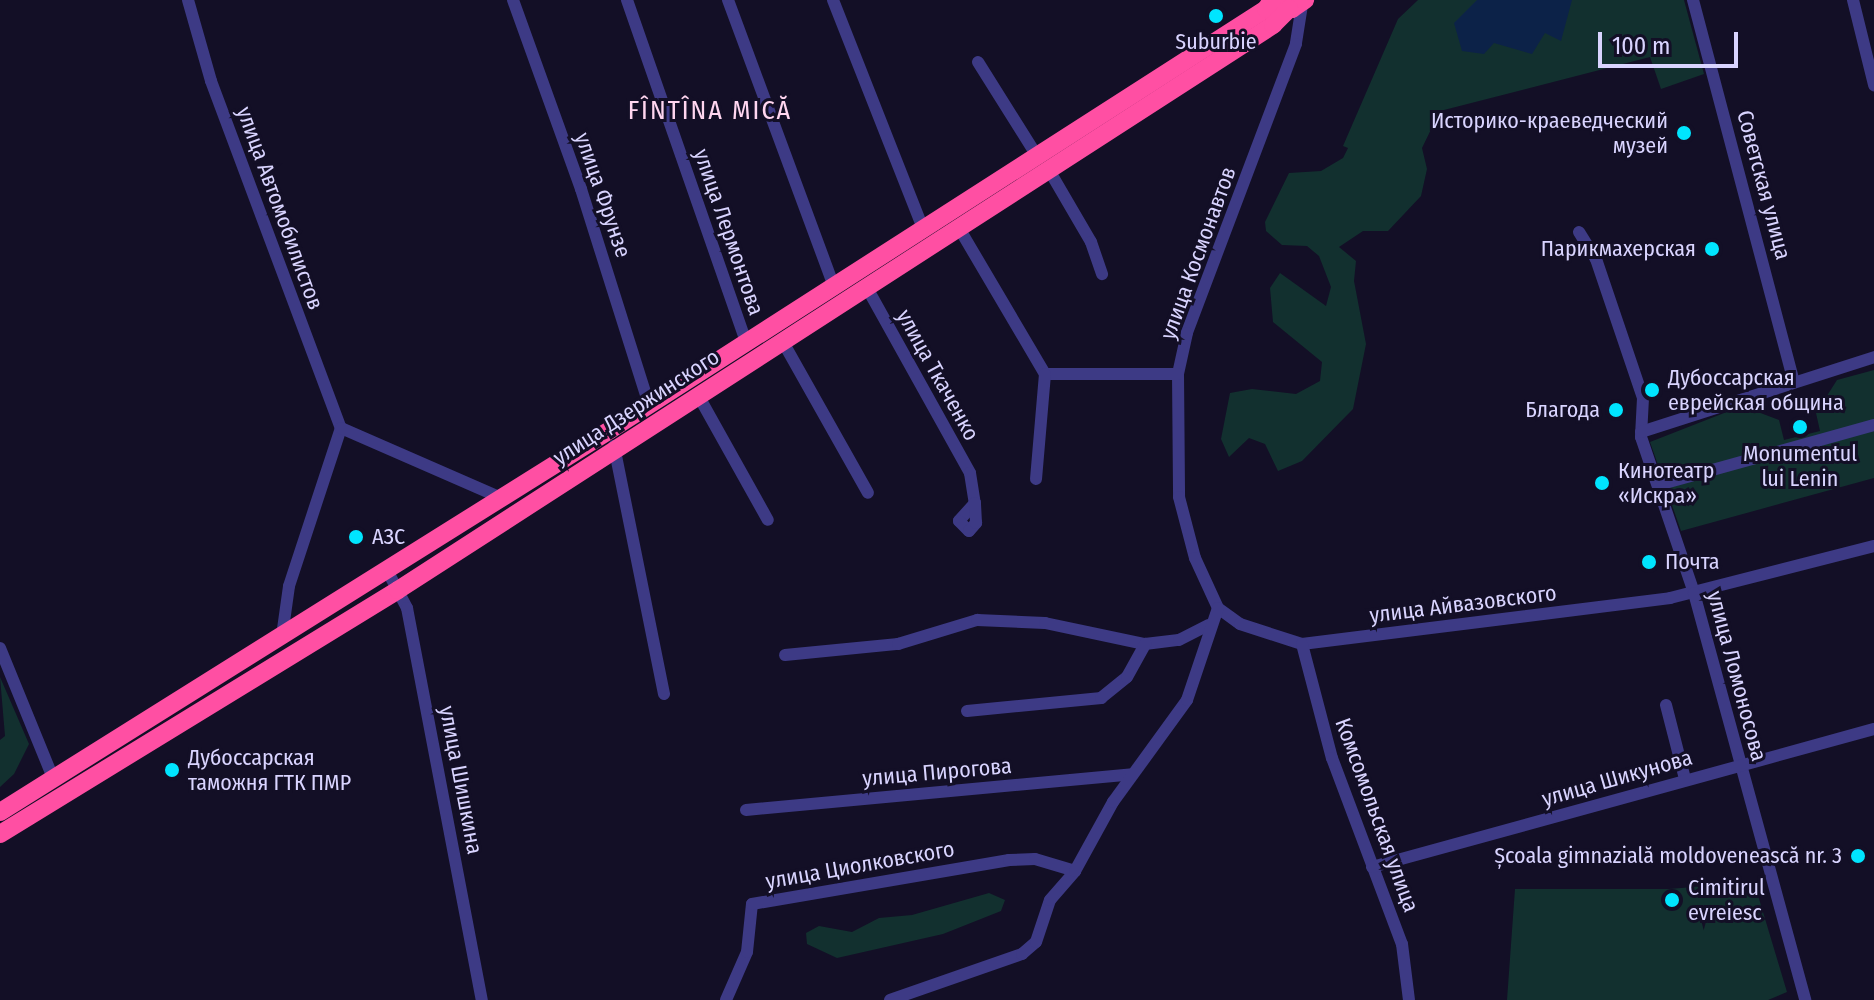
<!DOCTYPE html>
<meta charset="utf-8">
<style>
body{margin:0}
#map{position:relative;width:1874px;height:1000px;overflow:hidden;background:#130f26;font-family:"Fira Sans Condensed",sans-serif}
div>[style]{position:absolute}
.green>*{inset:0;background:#12302f}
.water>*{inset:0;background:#0c2248}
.minor>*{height:12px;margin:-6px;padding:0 6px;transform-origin:6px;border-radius:6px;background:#3d3a85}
.highway>*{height:18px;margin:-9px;padding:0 9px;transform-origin:9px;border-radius:9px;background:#ff4fa3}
.dots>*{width:22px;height:22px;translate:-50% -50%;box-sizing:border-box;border:4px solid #130f26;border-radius:50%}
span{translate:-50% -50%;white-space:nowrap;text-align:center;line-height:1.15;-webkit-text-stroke:6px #130f26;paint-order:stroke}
.poi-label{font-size:22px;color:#d9d4ff}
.right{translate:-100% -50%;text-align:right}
.left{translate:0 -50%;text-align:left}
.street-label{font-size:22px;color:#d9d4ff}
.quarter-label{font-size:26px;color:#ffd6f0;letter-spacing:2px}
.scale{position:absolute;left:1598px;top:32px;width:140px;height:36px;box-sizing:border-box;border:4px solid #d9d4ff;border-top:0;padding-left:10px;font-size:24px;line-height:28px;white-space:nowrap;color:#d9d4ff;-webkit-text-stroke:6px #130f26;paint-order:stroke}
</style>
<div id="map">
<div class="green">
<i style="clip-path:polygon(1418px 0,1684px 0,1704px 74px,1661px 89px,1650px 57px,1440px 111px,1422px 148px,1427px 169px,1421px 196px,1388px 231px,1363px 231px,1339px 247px,1356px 261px,1354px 281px,1366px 344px,1353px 409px,1302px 461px,1278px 471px,1265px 444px,1249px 438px,1229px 457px,1221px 439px,1230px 393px,1252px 389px,1296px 394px,1320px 381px,1322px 362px,1273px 322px,1270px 288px,1280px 273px,1326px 306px,1331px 287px,1319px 256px,1307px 246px,1282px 245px,1266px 231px,1265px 222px,1289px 173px,1321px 171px,1343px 158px,1348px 148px,1343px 146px,1398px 19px)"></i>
<i style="clip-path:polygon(1874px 370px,1874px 478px,1681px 531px,1650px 442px,1742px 406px,1779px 420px,1784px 440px,1820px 431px,1816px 413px,1837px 380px)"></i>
<i style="clip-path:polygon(0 677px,29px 744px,14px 774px,0 787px,0 740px,5px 736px)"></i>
<i style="clip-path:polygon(1754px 882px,1787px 992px,1768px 1000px,1507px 1000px,1515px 889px,1669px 889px)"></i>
<i style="clip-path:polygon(989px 893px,1005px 900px,1001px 911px,943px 934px,837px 958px,807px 944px,806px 933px,819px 926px,852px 932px,879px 918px,912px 915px)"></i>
</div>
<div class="water">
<i style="clip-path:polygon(1477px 0,1572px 0,1561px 41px,1545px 33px,1532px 54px,1494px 43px,1484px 54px,1462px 51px,1454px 23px)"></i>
</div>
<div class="minor">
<i style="left:188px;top:0;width:84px;rotate:74.1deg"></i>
<i style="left:211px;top:81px;width:371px;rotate:69.5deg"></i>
<i style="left:513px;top:0;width:201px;rotate:70.2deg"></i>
<i style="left:581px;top:189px;width:226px;rotate:72.5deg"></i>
<i style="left:627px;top:0;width:362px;rotate:70.8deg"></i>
<i style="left:728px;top:0;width:306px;rotate:69.7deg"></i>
<i style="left:833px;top:0;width:246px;rotate:68.5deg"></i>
<i style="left:1693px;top:0;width:394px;rotate:75.2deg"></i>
<i style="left:1853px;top:0;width:88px;rotate:76.1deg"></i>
<i style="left:1302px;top:5px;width:39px;rotate:99deg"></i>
<i style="left:1296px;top:44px;width:309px;rotate:110.7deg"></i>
<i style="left:1187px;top:333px;width:42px;rotate:102.4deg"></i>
<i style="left:1178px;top:374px;width:123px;rotate:89.5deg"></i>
<i style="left:1179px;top:497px;width:63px;rotate:75.3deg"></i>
<i style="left:1195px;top:558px;width:55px;rotate:65.3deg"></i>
<i style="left:1218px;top:608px;width:27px;rotate:36deg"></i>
<i style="left:1240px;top:624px;width:65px;rotate:17.9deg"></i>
<i style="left:1302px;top:644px;width:371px;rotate:-7.1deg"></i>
<i style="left:1670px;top:598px;width:211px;rotate:-14.3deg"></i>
<i style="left:978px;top:62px;width:111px;rotate:57.9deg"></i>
<i style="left:1049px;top:170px;width:83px;rotate:59.7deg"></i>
<i style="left:1091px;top:242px;width:34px;rotate:71deg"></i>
<i style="left:959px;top:228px;width:169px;rotate:59.5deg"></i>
<i style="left:1045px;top:374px;width:133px"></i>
<i style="left:1579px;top:232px;width:32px;rotate:58deg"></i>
<i style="left:1596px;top:259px;width:147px;rotate:71.3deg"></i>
<i style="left:1643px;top:398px;width:39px;rotate:93deg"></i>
<i style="left:1641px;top:437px;width:165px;rotate:71.2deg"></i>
<i style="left:1694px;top:593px;width:422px;rotate:74.7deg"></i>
<i style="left:866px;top:286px;width:214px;rotate:60.9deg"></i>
<i style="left:970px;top:473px;width:30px;rotate:81deg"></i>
<i style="left:975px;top:503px;width:24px;rotate:132deg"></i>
<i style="left:959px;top:521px;width:14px;rotate:45deg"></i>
<i style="left:969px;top:531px;width:11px;rotate:-49deg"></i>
<i style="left:976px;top:523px;width:20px;rotate:-93deg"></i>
<i style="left:783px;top:342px;width:173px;rotate:60.6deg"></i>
<i style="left:698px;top:395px;width:143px;rotate:60.8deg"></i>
<i style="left:1641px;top:432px;width:245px;rotate:-17.8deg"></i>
<i style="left:614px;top:446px;width:253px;rotate:78.6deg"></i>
<i style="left:1036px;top:479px;width:105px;rotate:-85.1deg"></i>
<i style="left:1658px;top:485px;width:224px;rotate:-15.5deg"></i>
<i style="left:388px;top:572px;width:41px;rotate:62.2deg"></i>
<i style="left:407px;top:608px;width:399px;rotate:79.2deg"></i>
<i style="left:282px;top:636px;width:50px;rotate:-82deg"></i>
<i style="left:289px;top:586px;width:166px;rotate:-71.8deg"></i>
<i style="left:341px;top:428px;width:175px;rotate:23.6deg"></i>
<i style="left:1302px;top:644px;width:118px;rotate:75.3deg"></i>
<i style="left:1332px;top:758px;width:199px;rotate:69.4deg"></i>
<i style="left:1402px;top:944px;width:56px;rotate:82.9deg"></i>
<i style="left:0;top:648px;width:143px;rotate:67.8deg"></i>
<i style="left:785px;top:655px;width:114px;rotate:-5.6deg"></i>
<i style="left:898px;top:644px;width:83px;rotate:-16.9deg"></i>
<i style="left:977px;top:620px;width:68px;rotate:2.5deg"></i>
<i style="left:1045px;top:623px;width:102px;rotate:11.9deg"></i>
<i style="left:1145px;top:644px;width:34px;rotate:-7deg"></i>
<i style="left:1179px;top:640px;width:33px;rotate:-27deg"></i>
<i style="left:1666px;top:705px;width:76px;rotate:75.6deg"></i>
<i style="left:967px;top:711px;width:135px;rotate:-5.5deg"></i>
<i style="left:1101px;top:698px;width:33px;rotate:-39deg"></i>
<i style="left:1127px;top:677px;width:38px;rotate:-61deg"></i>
<i style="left:746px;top:810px;width:388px;rotate:-5.3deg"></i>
<i style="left:1372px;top:867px;width:521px;rotate:-15.37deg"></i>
<i style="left:726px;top:1000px;width:52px;rotate:-66.4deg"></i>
<i style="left:747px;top:952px;width:48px;rotate:-84.1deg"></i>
<i style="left:752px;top:904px;width:261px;rotate:-9.7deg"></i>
<i style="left:1009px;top:860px;width:26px;rotate:-2deg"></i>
<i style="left:1035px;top:859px;width:42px;rotate:16.7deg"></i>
<i style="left:890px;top:1000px;width:140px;rotate:-19.2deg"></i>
<i style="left:1022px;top:954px;width:18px;rotate:-41deg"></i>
<i style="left:1036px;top:942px;width:44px;rotate:-71.6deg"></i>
<i style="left:1050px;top:900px;width:38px;rotate:-49deg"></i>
<i style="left:1075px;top:871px;width:79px;rotate:-61.2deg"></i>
<i style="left:1113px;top:802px;width:126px;rotate:-54deg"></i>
<i style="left:1187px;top:700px;width:97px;rotate:-71.4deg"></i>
</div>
<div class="highway">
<i style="left:1280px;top:2px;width:14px;rotate:30deg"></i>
<i style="left:1292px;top:9px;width:16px;rotate:-35deg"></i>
<i style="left:0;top:812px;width:720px;rotate:-32.06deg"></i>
<i style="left:610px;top:430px;width:779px;rotate:-32.69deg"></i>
<i style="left:1266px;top:9px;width:11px;rotate:-56deg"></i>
<i style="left:0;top:834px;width:467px;rotate:-31.5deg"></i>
<i style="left:398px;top:590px;width:1042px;rotate:-32.85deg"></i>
<i style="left:1273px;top:25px;width:23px;rotate:-45deg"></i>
</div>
<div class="dots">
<i style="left:1216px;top:16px;background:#00e5ff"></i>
<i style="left:1684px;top:133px;background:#00e5ff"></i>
<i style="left:1712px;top:249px;background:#00e5ff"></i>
<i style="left:1652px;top:390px;background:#00e5ff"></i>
<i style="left:1616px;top:410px;background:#00e5ff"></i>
<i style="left:1800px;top:427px;background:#00e5ff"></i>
<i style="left:1602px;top:483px;background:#00e5ff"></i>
<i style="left:356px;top:537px;background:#00e5ff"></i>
<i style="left:1649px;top:562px;background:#00e5ff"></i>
<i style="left:172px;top:770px;background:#00e5ff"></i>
<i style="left:1858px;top:856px;background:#00e5ff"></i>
<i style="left:1672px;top:900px;background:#00e5ff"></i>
</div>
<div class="poi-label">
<span style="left:1216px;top:42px">Suburbie</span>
<span class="right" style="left:1668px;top:133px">Историко-краеведческий<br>музей</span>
<span class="right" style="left:1696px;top:249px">Парикмахерская</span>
<span class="left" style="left:1668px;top:390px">Дубоссарская<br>еврейская община</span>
<span class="right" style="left:1600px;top:410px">Благода</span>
<span style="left:1800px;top:466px">Monumentul<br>lui Lenin</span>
<span class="left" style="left:1618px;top:483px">Кинотеатр<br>«Искра»</span>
<span class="left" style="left:372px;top:537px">АЗС</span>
<span class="left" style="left:1665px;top:562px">Почта</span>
<span class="left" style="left:188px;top:770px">Дубоссарская<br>таможня ГТК ПМР</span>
<span class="right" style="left:1842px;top:856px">Școala gimnazială moldovenească nr. 3</span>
<span class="left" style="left:1688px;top:900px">Cimitirul<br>evreiesc</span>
</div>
<div class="street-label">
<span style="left:1764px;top:185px;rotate:75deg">Советская улица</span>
<span style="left:603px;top:195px;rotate:71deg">улица Фрунзе</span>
<span style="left:280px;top:208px;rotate:70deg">улица Автомобилистов</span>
<span style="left:729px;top:232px;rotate:71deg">улица Лермонтова</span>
<span style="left:1198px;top:253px;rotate:-70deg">улица Космонавтов</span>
<span style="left:938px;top:375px;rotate:61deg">улица Ткаченко</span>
<span style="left:636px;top:407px;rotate:-33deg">улица Дзержинского</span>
<span style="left:1463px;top:604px;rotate:-7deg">улица Айвазовского</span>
<span style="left:1737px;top:676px;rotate:75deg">улица Ломоносова</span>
<span style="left:937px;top:772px;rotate:-5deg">улица Пирогова</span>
<span style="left:1617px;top:778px;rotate:-16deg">улица Шикунова</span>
<span style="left:461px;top:780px;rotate:79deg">улица Шишкина</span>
<span style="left:1377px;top:815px;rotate:70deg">Комсомольская улица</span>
<span style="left:860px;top:865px;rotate:-10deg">улица Циолковского</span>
</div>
<div class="quarter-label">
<span style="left:710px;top:111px">FÎNTÎNA MICĂ</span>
</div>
<div class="scale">100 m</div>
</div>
